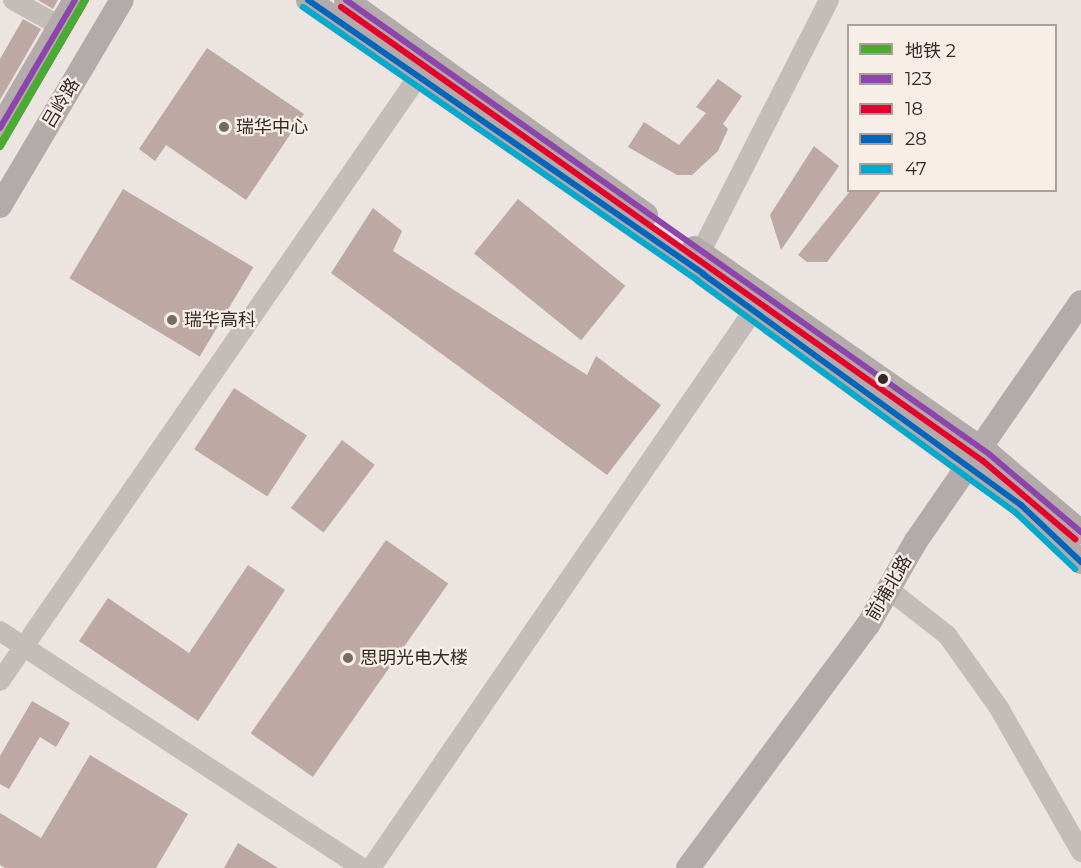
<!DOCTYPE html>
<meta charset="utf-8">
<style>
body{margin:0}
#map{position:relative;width:1081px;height:868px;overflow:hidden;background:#ebe4e0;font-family:Montserrat,"Noto Sans SC",sans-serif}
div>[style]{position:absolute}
.building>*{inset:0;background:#bda8a4;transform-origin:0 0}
.minor>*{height:20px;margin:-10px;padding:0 10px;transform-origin:10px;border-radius:10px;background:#c3bcb9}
.major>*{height:24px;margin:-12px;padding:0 12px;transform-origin:12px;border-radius:12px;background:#b2aba9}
.bus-1>*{height:6px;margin:-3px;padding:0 3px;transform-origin:3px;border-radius:3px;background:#8e44ad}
.bus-2>*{height:6px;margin:-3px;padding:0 3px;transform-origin:3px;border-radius:3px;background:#e4002b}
.bus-3>*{height:6px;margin:-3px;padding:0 3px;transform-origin:3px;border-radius:3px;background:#0065bd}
.bus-4>*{height:6px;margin:-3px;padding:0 3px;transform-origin:3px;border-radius:3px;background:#00a9ce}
.metro-1>*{height:8px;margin:-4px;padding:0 4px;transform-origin:4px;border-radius:4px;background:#4aaa33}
.dots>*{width:16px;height:16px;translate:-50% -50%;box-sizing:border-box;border:3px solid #f7eee8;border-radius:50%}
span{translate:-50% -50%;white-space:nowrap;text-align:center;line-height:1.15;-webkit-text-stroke:4.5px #f7eee8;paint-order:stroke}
.street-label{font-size:18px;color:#342a28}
.poi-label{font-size:18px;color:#342a28}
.left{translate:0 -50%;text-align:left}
.legend{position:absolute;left:847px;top:24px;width:210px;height:168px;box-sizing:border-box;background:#f7eee8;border:2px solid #a9a09b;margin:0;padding:8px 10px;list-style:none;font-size:18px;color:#342a28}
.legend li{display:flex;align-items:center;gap:12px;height:30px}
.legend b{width:30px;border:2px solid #a9a09b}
</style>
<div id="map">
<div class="building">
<i style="clip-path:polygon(38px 0,58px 0,53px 9px)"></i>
<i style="clip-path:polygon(23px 19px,41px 29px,0 100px,0 59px)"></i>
<i style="clip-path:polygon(207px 48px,304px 114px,246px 200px,166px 145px,155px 161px,139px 149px)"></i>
<i style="clip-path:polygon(718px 79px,742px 96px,723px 124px,728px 129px,718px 151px,692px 175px,677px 175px,628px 147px,644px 122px,679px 145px,706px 113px,696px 107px)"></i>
<i style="clip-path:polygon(814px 146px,839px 166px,781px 250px,770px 215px)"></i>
<i style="left:123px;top:189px;width:152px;height:104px;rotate:31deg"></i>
<i style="clip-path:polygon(851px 190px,882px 190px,827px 262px,807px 262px,798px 255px)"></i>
<i style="left:518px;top:199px;width:138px;height:70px;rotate:39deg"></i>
<i style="clip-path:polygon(373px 208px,402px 231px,393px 251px,587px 375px,596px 356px,661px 405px,607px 475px,331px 273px)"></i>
<i style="left:234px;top:388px;width:87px;height:73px;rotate:33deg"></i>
<i style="left:342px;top:440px;width:41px;height:85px;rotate:37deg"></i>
<i style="left:386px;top:540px;width:76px;height:236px;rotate:35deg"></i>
<i style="clip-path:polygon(248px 565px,285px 590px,198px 721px,79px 641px,108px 598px,189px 653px)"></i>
<i style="clip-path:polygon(32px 701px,70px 723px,56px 747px,40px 737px,9px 789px,0 784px,0 756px)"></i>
<i style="clip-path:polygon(90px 755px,188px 814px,156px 868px,5px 868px,0 865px,0 813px,41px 838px)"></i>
<i style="clip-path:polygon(238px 843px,278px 868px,224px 868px)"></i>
</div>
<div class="minor">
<i style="left:13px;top:0;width:54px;rotate:29deg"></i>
<i style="left:694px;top:265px;width:297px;rotate:-63deg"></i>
<i style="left:888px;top:589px;width:75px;rotate:37.9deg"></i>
<i style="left:947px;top:635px;width:90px;rotate:54.5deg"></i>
<i style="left:999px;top:708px;width:166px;rotate:60.3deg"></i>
<i style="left:0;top:631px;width:433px;rotate:33.2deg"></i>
<i style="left:0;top:681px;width:749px;rotate:-55.33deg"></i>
<i style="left:371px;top:868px;width:691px;rotate:-55.55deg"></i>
</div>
<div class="major">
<i style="left:308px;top:0;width:481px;rotate:34.7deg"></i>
<i style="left:703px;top:274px;width:328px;rotate:36.1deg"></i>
<i style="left:968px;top:467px;width:65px;rotate:35.6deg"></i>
<i style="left:1021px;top:505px;width:83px;rotate:43.5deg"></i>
<i style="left:346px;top:0;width:369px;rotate:35.6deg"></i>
<i style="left:0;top:128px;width:148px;rotate:-59.6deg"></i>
<i style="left:0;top:206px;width:239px;rotate:-59.4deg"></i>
<i style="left:694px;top:248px;width:360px;rotate:34.9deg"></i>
<i style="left:989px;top:454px;width:121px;rotate:40.3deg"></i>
<i style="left:688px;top:868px;width:302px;rotate:-53.5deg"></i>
<i style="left:868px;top:625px;width:97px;rotate:-60.3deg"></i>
<i style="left:916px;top:541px;width:290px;rotate:-55.4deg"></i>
</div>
<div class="bus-1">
<i style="left:346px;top:0;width:787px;rotate:35.22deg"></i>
<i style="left:989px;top:454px;width:121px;rotate:40.3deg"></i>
<i style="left:0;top:128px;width:148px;rotate:-59.6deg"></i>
</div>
<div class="bus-2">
<i style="left:341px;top:7px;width:786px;rotate:35.27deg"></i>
<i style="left:983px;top:461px;width:121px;rotate:40.3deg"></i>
<i style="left:8px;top:133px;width:148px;rotate:-59.6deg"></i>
</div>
<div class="bus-3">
<i style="left:308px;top:0;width:481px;rotate:34.7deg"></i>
<i style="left:703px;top:274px;width:393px;rotate:36deg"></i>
<i style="left:1021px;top:505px;width:83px;rotate:43.5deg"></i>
</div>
<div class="bus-4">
<i style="left:303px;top:7px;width:481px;rotate:34.7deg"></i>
<i style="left:698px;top:281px;width:392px;rotate:36.1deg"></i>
<i style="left:1015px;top:512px;width:83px;rotate:43.5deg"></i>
</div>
<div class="metro-1">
<i style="left:0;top:146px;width:169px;rotate:-59.8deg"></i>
</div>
<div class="dots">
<i style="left:224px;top:127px;background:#746b68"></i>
<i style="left:172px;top:320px;background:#746b68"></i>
<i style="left:883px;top:379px;background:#342a28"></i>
<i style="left:348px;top:658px;background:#746b68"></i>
</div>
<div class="street-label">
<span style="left:61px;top:103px;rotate:-59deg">吕岭路</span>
<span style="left:889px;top:588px;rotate:-60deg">前埔北路</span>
</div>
<div class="poi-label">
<span class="left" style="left:236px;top:127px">瑞华中心</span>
<span class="left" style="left:184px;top:320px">瑞华高科</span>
<span class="left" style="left:360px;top:658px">思明光电大楼</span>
</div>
<ul class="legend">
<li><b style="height:8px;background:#4aaa33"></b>地铁 2</li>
<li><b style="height:8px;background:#8e44ad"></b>123</li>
<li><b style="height:8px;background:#e4002b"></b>18</li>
<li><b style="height:8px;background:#0065bd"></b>28</li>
<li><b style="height:8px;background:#00a9ce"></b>47</li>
</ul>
</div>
